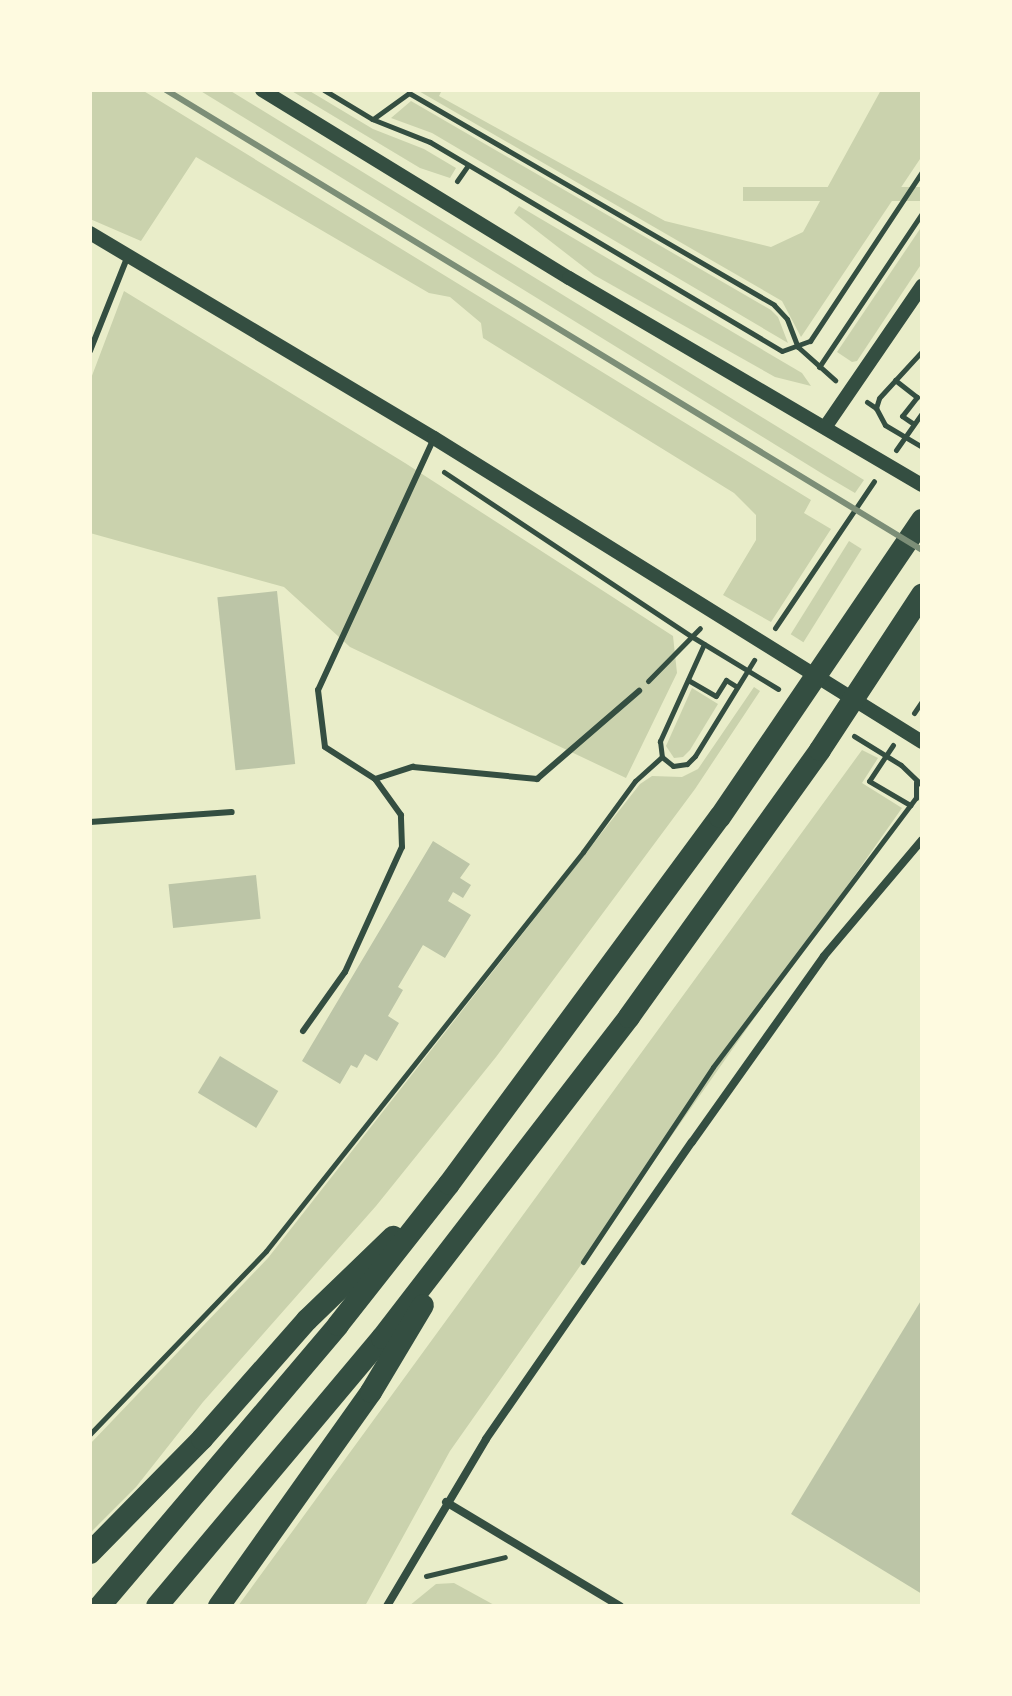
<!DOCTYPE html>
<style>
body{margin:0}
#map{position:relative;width:1012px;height:1696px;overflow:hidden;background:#e9edc9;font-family:Barlow,sans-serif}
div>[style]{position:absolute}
.green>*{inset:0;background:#cad2ad;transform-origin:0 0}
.building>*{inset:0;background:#bcc5a7;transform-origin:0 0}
.path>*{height:5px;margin:-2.5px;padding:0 2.5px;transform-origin:2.5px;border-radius:2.5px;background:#344e41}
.service>*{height:6px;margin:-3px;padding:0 3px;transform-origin:3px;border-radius:3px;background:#344e41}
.minor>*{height:8px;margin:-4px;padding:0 4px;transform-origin:4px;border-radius:4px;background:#344e41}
.tertiary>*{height:14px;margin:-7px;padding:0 7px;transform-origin:7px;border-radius:7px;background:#344e41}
.trunk>*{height:22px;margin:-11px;padding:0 11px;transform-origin:11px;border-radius:11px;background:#344e41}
.rail>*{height:6px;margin:-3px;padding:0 3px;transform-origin:3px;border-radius:3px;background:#7c8e77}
span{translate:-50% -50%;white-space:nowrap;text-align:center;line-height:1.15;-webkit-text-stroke:6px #fefae0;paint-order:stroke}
.frame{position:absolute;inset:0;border:92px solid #fefae0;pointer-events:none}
</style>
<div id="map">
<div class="green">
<i style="clip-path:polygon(90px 90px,142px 90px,811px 500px,804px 513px,831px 529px,771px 622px,723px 595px,756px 540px,756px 515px,734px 493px,483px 338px,481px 323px,450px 297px,429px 293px,196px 157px,141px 241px,90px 219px)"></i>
<i style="clip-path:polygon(199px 90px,229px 90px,864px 480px,855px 493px,826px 476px)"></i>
<i style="clip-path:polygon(290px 90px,308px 90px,373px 129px,424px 149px,456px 168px,450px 178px,420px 168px)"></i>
<i style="clip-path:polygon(417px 90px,442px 90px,439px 96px,665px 221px,771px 247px,803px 232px,881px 90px,922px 90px,922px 156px,801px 337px,782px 301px)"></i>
<i style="clip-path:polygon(411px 101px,771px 310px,778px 317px,788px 343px,432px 133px,391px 118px)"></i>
<i style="left:922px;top:187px;width:14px;height:179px;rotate:90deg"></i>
<i style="clip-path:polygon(519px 206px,802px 373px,811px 386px,775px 377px,594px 275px,514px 213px)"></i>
<i style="clip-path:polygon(922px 226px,922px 263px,857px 361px,852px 362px,837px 352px)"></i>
<i style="clip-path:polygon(124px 291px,405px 463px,673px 636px,677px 673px,626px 778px,350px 647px,284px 587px,90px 533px,90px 381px)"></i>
<i style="left:849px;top:541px;width:15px;height:110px;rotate:32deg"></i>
<i style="clip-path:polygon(754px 687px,760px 691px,695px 789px,496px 1057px,376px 1206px,203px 1402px,136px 1487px,90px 1533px,90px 1444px,268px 1258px,640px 784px,652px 776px,682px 777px,698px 769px)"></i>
<i style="clip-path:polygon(692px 688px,718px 704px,690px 750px,683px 757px,674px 758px,666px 746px)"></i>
<i style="clip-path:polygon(862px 750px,878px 758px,862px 783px,902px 808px,450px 1451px,365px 1606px,238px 1606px)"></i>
<i style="clip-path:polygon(454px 1583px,496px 1606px,409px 1606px,436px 1584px)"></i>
</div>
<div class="building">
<i style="left:277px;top:591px;width:174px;height:60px;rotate:84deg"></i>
<i style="clip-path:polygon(433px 841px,470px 864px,460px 878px,471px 885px,463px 898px,453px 892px,448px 901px,471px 915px,445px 958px,423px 945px,398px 987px,403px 990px,388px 1016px,399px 1023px,377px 1061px,365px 1054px,357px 1068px,351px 1065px,340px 1084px,302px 1061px)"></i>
<i style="left:256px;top:875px;width:44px;height:88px;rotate:84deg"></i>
<i style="left:220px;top:1056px;width:68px;height:43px;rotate:31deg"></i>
<i style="clip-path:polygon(922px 1299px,922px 1594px,791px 1514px)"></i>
</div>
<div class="path">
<i style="left:324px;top:90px;width:56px;rotate:31.1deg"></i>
<i style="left:372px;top:119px;width:62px;rotate:21.6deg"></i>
<i style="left:430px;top:142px;width:409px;rotate:30.7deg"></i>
<i style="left:782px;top:351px;width:30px;rotate:-20deg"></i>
<i style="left:810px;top:341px;width:203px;rotate:-56.5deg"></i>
<i style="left:373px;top:119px;width:44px;rotate:-35.8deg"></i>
<i style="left:409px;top:93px;width:422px;rotate:30.1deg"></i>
<i style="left:774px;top:305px;width:19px;rotate:47deg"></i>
<i style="left:787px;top:319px;width:30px;rotate:69deg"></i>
<i style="left:798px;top:347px;width:50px;rotate:41.7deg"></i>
<i style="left:457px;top:181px;width:19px;rotate:-55deg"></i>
<i style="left:819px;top:367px;width:185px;rotate:-56.2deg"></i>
<i style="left:895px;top:380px;width:28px;rotate:38deg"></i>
<i style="left:917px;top:397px;width:24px;rotate:128deg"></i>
<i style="left:902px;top:416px;width:14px;rotate:34deg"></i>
<i style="left:867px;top:402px;width:11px;rotate:34deg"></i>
<i style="left:876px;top:408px;width:19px;rotate:62deg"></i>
<i style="left:885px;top:425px;width:43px;rotate:30.7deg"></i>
<i style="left:876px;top:408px;width:10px;rotate:-73deg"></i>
<i style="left:879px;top:398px;width:64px;rotate:-47.5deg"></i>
<i style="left:896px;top:450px;width:45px;rotate:-54.9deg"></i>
<i style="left:444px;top:472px;width:296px;rotate:33.6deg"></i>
<i style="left:691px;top:636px;width:102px;rotate:31.3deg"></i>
<i style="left:775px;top:628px;width:177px;rotate:-56deg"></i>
<i style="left:704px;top:644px;width:107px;rotate:114.4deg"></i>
<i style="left:660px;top:741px;width:16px;rotate:83deg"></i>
<i style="left:662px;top:757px;width:14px;rotate:39deg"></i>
<i style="left:673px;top:766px;width:14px;rotate:-8deg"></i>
<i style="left:687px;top:764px;width:11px;rotate:-45deg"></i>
<i style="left:695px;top:756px;width:113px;rotate:-58.4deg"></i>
<i style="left:688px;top:680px;width:32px;rotate:30deg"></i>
<i style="left:716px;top:696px;width:19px;rotate:-58deg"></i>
<i style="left:726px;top:680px;width:13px;rotate:32deg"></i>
<i style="left:648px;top:681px;width:74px;rotate:-45.5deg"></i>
<i style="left:914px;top:713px;width:14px;rotate:-56deg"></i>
<i style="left:854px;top:736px;width:55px;rotate:31.7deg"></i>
<i style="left:901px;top:765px;width:29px;rotate:44deg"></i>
<i style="left:893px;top:745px;width:43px;rotate:123.7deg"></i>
<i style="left:869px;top:781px;width:48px;rotate:30.3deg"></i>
<i style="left:583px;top:1262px;width:234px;rotate:-56.3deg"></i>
<i style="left:713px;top:1067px;width:337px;rotate:-53deg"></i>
<i style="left:916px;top:798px;width:16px;rotate:-90deg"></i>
<i style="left:90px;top:1434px;width:254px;rotate:-46.1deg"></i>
<i style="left:266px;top:1251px;width:510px;rotate:-51.53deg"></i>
<i style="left:583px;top:852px;width:88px;rotate:-53.8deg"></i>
<i style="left:635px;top:781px;width:36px;rotate:-42deg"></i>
<i style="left:426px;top:1576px;width:81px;rotate:-13.5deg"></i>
</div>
<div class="service">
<i style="left:90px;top:351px;width:100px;rotate:-68.3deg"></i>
<i style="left:434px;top:438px;width:277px;rotate:114.7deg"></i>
<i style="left:318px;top:690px;width:57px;rotate:83deg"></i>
<i style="left:325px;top:747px;width:59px;rotate:32.6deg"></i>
<i style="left:375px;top:779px;width:40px;rotate:-18deg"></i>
<i style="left:413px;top:767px;width:125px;rotate:5.5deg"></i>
<i style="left:537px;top:779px;width:135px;rotate:-40.8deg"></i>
<i style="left:90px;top:822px;width:142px;rotate:-4deg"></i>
<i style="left:303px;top:1031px;width:72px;rotate:-54.6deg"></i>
<i style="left:345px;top:972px;width:137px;rotate:-65.5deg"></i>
<i style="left:402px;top:847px;width:32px;rotate:-92deg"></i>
<i style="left:401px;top:815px;width:44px;rotate:-125.8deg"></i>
</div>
<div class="minor">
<i style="left:446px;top:1502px;width:203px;rotate:30.9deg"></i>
<i style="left:387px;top:1606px;width:194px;rotate:-59.3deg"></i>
<i style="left:486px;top:1439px;width:361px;rotate:-55.3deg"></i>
<i style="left:692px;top:1142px;width:228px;rotate:-54.6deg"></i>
<i style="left:824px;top:956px;width:152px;rotate:-49.8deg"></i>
</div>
<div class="tertiary">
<i style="left:262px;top:90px;width:360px;rotate:31.5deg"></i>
<i style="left:569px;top:278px;width:409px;rotate:30.4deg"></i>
<i style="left:90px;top:233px;width:400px;rotate:30.8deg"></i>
<i style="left:434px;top:438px;width:575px;rotate:31.92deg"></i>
<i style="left:826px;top:426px;width:170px;rotate:-55.6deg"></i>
</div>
<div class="trunk">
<i style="left:90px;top:1553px;width:160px;rotate:-45.5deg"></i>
<i style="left:202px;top:1439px;width:159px;rotate:-48.6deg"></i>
<i style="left:307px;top:1320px;width:120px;rotate:-44deg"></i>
<i style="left:100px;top:1606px;width:368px;rotate:-49.7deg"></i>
<i style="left:338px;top:1325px;width:179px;rotate:-51.8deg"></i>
<i style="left:449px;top:1184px;width:456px;rotate:-53.6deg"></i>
<i style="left:720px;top:817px;width:359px;rotate:-55.8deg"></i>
<i style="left:157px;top:1606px;width:350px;rotate:-50deg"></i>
<i style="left:382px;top:1338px;width:405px;rotate:-52.4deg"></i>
<i style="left:629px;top:1017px;width:328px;rotate:-54.4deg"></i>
<i style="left:820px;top:750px;width:186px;rotate:-56.7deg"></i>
<i style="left:219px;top:1606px;width:262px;rotate:-54.6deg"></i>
<i style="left:371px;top:1392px;width:101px;rotate:-59.1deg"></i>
</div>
<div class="rail">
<i style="left:166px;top:90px;width:885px;rotate:31.32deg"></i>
</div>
<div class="frame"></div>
</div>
